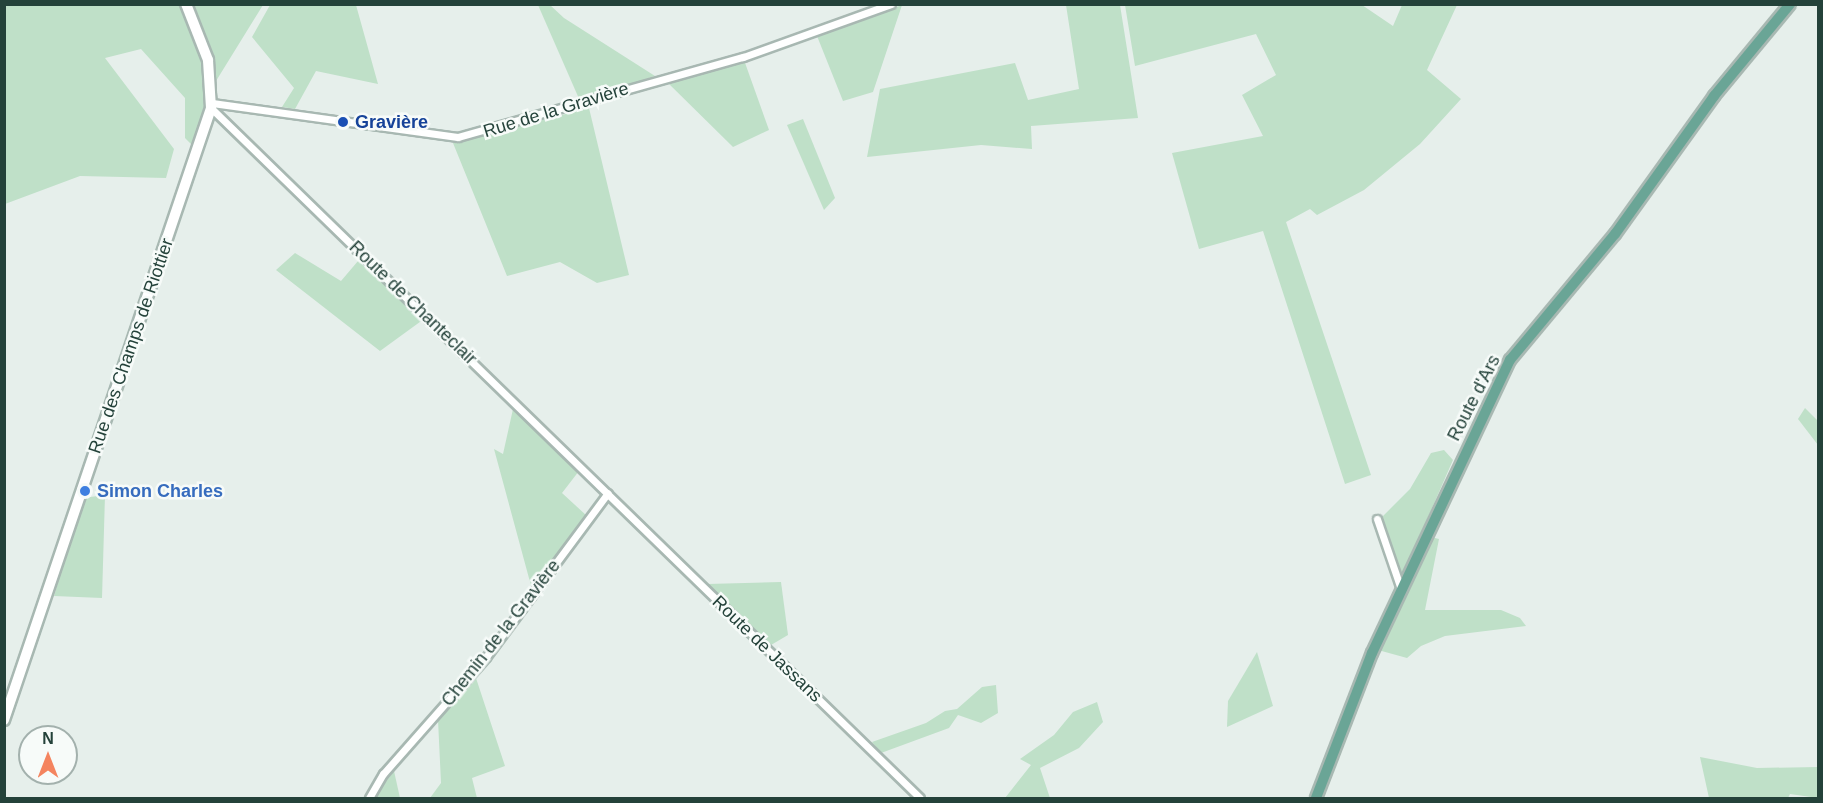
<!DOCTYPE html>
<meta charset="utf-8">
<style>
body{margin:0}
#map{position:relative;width:1823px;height:803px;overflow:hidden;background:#e6efeb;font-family:Arial,sans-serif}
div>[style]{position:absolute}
.green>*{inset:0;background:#bfe0c8}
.roads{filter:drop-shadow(2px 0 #a8b8b2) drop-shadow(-2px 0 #a8b8b2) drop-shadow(0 2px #a8b8b2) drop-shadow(0 -2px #a8b8b2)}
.street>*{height:7px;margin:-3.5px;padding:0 3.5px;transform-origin:3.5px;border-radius:3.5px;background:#fff}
.secondary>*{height:10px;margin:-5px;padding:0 5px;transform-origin:5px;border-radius:5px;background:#fff}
.primary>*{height:10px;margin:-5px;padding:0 5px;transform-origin:5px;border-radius:5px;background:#6aa596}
.dots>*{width:16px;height:16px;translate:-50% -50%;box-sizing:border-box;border:3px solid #f7fbf9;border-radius:50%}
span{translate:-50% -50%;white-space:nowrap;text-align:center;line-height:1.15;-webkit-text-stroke:5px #f7fbf9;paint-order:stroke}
.street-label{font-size:18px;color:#24423a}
.transit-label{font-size:18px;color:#164399;font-weight:700}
.left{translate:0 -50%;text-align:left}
.shop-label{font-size:18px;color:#366cbe;font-weight:700}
.frame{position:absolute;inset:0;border:6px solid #24423a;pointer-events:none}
.north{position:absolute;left:18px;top:725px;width:60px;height:60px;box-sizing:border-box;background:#f7fbf9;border:2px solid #a3b1ad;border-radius:50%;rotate:0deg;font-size:16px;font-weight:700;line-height:24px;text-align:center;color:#24423a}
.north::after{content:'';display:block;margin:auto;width:21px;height:27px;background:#f4845f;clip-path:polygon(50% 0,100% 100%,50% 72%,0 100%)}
</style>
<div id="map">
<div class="green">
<i style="clip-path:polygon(5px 5px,263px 5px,208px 94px,192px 145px,185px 138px,185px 98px,141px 49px,105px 58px,174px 149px,166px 178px,80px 176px,5px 204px)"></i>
<i style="clip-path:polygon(270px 5px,356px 5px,378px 84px,316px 71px,295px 109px,282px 107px,294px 88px,252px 37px)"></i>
<i style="clip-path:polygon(538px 5px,550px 5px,564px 18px,655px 76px,580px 101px)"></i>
<i style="clip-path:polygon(902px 5px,873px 92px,843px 101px,817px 36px)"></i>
<i style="clip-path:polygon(1066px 5px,1120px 5px,1138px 118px,1031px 126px,1032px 149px,981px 145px,867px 157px,880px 89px,1015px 63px,1028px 100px,1079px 89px)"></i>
<i style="clip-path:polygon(1125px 5px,1362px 5px,1393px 26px,1402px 5px,1457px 5px,1427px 70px,1461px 99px,1420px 144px,1364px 190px,1317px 215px,1310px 209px,1286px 222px,1371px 475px,1345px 484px,1263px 231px,1199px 249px,1172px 153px,1263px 136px,1242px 95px,1276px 75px,1256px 34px,1135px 66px)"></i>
<i style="clip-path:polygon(744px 60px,769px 130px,733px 147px,666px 81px)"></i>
<i style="clip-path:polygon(589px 108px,629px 275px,597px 283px,560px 262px,507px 276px,453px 143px)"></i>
<i style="clip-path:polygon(803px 119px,835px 198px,824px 210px,787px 125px)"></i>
<i style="clip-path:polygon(295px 253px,341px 281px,358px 261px,424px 319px,380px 351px,276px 270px)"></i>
<i style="clip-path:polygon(1805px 408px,1818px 421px,1818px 445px,1798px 419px)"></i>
<i style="clip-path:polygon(513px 409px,579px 471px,562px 493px,587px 516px,533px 593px,494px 449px,503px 454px)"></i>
<i style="clip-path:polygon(1444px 450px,1453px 460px,1401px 579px,1382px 517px,1410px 489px,1431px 453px)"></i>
<i style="clip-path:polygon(105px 495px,102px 598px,54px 596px,83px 498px)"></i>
<i style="clip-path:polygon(1431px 537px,1439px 539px,1425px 610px,1501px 610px,1520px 618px,1526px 626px,1445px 636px,1421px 646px,1407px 658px,1378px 650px)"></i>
<i style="clip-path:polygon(781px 582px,788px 635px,771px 645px,707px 584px)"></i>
<i style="clip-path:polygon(1257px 652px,1273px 706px,1227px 727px,1228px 701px)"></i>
<i style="clip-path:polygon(475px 675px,505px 766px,472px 778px,477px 798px,430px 798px,441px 783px,438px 720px)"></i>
<i style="clip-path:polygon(996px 685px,998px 713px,981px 723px,958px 715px,949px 728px,881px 753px,872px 742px,926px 723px,945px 711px,957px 709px,982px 687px)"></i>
<i style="clip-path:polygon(1097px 702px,1103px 722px,1079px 748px,1040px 768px,1050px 798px,1005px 798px,1031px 765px,1020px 759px,1054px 735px,1073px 712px)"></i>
<i style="clip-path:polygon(1700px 757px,1757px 768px,1818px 767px,1818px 798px,1790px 794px,1788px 798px,1709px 798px)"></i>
<i style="clip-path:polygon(394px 771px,400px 798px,373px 798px)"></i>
</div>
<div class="roads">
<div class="street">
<i style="left:212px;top:103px;width:248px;rotate:7.9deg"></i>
<i style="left:458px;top:137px;width:296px;rotate:-15.7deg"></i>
<i style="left:743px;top:57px;width:157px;rotate:-19.7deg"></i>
<i style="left:211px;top:108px;width:989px;rotate:44.22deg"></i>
<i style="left:1377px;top:519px;width:74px;rotate:71.1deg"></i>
<i style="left:369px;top:798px;width:28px;rotate:-60deg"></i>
<i style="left:383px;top:774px;width:156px;rotate:-48.6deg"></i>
<i style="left:486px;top:657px;width:204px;rotate:-53.4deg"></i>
</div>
<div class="secondary">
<i style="left:4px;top:720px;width:646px;rotate:-71.31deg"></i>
<i style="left:211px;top:108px;width:48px;rotate:-93.6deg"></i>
<i style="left:208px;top:60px;width:60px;rotate:-111.4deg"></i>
</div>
<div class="primary">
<i style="left:1316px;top:798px;width:155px;rotate:-68.9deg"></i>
<i style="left:1372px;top:653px;width:324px;rotate:-64.8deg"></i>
<i style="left:1510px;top:360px;width:164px;rotate:-50.2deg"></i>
<i style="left:1615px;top:234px;width:170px;rotate:-54.3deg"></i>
<i style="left:1714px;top:96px;width:119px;rotate:-50.4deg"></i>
</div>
</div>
<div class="dots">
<i style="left:343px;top:122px;background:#1a4fb4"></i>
<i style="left:85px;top:491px;background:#3f7fe0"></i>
</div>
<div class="street-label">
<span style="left:556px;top:110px;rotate:-17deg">Rue de la Gravière</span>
<span style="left:413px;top:303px;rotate:44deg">Route de Chanteclair</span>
<span style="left:131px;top:346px;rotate:-71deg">Rue des Champs de Riottier</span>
<span style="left:1474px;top:398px;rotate:-63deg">Route d'Ars</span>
<span style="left:501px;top:633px;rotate:-52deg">Chemin de la Gravière</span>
<span style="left:767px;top:649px;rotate:44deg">Route de Jassans</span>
</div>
<div class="transit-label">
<span class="left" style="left:355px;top:122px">Gravière</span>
</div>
<div class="shop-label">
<span class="left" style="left:97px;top:491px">Simon Charles</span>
</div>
<div class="frame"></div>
<div class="north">N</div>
</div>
